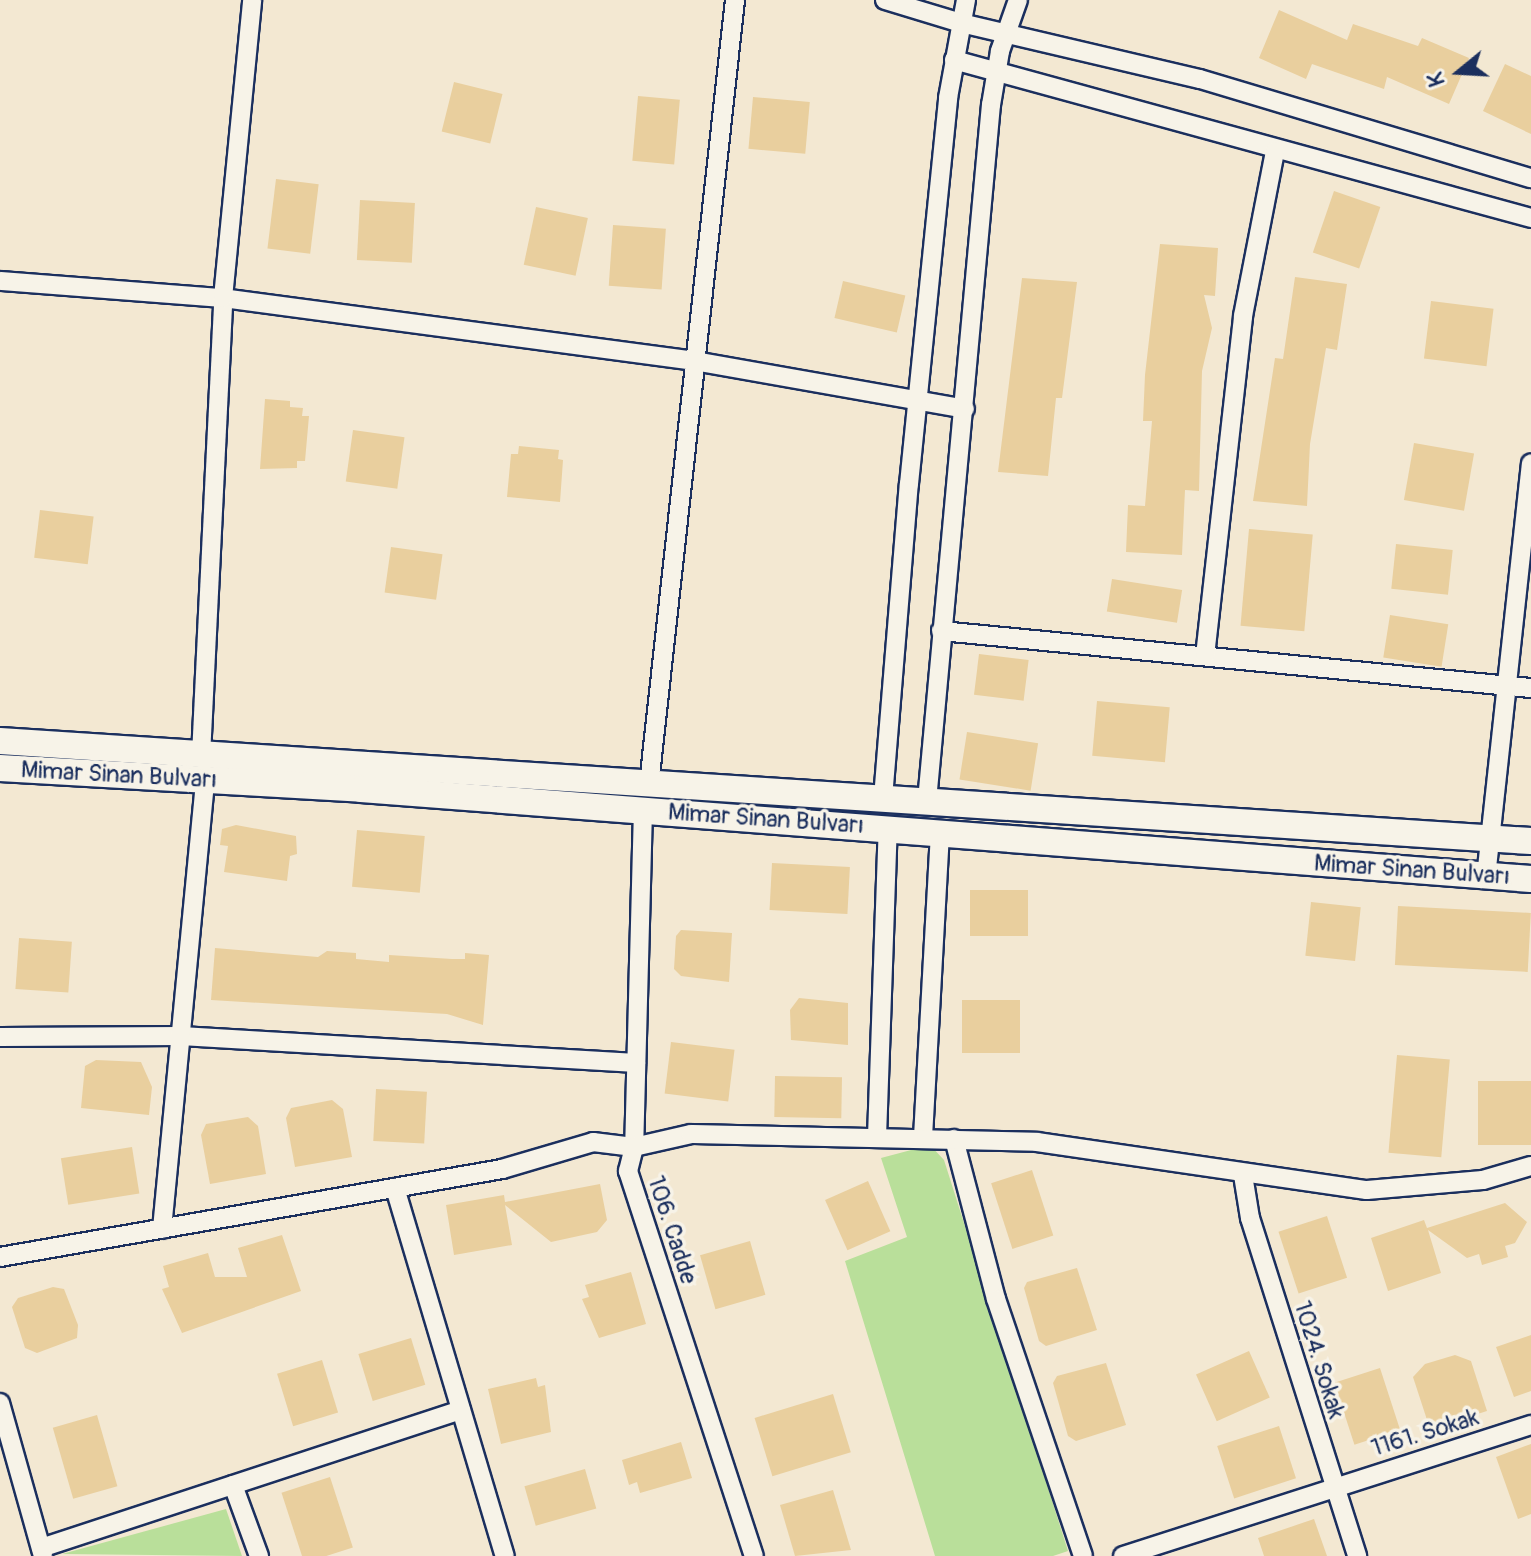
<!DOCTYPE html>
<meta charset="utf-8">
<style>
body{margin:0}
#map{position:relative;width:1531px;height:1556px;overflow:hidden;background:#f3e8d2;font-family:Pangolin,sans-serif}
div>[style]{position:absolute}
.green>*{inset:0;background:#b9df9a}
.building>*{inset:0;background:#e9cf9e;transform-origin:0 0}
.roads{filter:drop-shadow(2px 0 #1b2f5e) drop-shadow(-2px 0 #1b2f5e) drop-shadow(0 2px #1b2f5e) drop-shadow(0 -2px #1b2f5e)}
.minor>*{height:18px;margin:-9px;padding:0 9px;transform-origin:9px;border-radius:9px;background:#f7f3e8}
.secondary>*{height:26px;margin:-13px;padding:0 13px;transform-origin:13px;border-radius:13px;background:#f7f3e8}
span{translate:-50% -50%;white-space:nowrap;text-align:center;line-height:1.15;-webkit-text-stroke:7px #f7f3e8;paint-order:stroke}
.street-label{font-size:24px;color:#1b2f5e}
.north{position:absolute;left:1419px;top:32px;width:80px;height:80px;-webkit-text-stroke:6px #f7f3e8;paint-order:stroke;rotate:252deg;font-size:22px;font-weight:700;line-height:32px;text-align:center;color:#1b2f5e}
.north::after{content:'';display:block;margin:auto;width:28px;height:36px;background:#1b2f5e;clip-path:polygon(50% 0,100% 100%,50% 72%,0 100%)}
</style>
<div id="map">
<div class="green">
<i style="clip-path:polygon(930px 1145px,944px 1160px,1068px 1551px,1053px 1556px,935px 1556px,845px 1261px,907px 1237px,881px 1158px)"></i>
<i style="clip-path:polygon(226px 1509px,242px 1556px,62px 1554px)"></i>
</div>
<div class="building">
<i style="clip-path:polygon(1279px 10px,1347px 40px,1353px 24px,1418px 46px,1422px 38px,1469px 58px,1449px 104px,1387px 77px,1384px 89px,1312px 64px,1306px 79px,1259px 58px)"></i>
<i style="clip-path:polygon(1505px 64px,1531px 76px,1531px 134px,1483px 111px)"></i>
<i style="left:454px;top:82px;width:50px;height:51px;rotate:14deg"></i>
<i style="left:638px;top:96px;width:42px;height:65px;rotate:5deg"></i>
<i style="left:753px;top:97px;width:57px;height:52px;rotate:5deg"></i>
<i style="left:276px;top:179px;width:43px;height:70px;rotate:7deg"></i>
<i style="left:1334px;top:191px;width:49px;height:65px;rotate:19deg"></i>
<i style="left:360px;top:200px;width:55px;height:60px;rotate:3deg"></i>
<i style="left:536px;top:207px;width:53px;height:59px;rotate:12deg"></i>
<i style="left:613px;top:225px;width:53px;height:61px;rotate:4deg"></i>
<i style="clip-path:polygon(1160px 244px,1218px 248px,1215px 296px,1204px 295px,1212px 328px,1202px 371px,1199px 491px,1185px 490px,1182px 555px,1126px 552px,1128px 505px,1145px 506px,1152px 421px,1143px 421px,1145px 375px)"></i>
<i style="clip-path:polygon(1295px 277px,1347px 284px,1337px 350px,1326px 348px,1310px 444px,1307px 506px,1253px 501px,1275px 358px,1283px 359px)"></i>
<i style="clip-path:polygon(1022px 278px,1077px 282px,1062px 398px,1056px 398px,1048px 476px,998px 472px)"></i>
<i style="left:843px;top:281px;width:64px;height:38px;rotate:13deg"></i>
<i style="left:1431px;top:301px;width:63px;height:58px;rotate:7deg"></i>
<i style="clip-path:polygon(265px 399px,290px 401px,290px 407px,303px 408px,302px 416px,309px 416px,305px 461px,297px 461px,297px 468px,260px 469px)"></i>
<i style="left:353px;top:430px;width:52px;height:52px;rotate:8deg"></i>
<i style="left:1414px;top:443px;width:61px;height:58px;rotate:10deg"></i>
<i style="clip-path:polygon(519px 446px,559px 450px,558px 459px,563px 460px,560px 502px,507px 497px,511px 454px,518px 454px)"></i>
<i style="left:40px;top:510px;width:54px;height:48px;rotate:7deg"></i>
<i style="left:1249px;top:529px;width:64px;height:97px;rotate:5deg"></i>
<i style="left:1396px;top:544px;width:57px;height:45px;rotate:6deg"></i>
<i style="left:391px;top:547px;width:52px;height:46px;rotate:8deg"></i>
<i style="left:1112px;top:579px;width:71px;height:33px;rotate:9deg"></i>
<i style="left:1390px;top:615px;width:59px;height:43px;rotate:9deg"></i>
<i style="left:979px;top:654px;width:50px;height:41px;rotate:7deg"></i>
<i style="left:1097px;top:701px;width:73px;height:55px;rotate:5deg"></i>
<i style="left:967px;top:732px;width:72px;height:48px;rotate:9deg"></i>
<i style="clip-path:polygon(236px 825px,296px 836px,297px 854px,290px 856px,287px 881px,224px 872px,228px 846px,220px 845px,222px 829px)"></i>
<i style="left:357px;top:830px;width:68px;height:57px;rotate:5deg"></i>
<i style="left:772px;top:863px;width:78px;height:47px;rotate:3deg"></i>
<i style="left:970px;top:890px;width:58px;height:46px"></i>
<i style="left:1311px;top:902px;width:50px;height:54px;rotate:6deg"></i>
<i style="left:1398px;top:906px;width:133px;height:59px;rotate:3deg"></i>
<i style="clip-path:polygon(681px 930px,732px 933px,729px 982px,681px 976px,674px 969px,676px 936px)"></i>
<i style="left:19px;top:938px;width:53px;height:51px;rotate:4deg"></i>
<i style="clip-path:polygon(215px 948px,318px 957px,327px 951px,356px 953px,356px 959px,389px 962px,389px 955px,452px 959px,465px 959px,465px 953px,489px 955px,483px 1025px,447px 1014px,211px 1000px)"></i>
<i style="clip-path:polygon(799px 998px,848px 1003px,848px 1045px,791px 1040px,790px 1010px)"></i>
<i style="left:962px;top:1000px;width:58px;height:53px"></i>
<i style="left:671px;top:1042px;width:64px;height:52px;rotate:7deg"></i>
<i style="left:1397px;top:1055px;width:53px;height:98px;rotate:5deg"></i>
<i style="clip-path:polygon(96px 1060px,141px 1062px,152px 1087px,149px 1115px,81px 1108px,85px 1066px)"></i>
<i style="left:775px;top:1076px;width:67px;height:41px;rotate:1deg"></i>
<i style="left:1531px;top:1081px;width:64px;height:53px;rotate:90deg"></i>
<i style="left:376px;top:1089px;width:51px;height:52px;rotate:3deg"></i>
<i style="clip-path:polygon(332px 1100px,343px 1109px,352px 1157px,295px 1167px,286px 1118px,291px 1108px)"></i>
<i style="clip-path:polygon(248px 1117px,258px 1126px,266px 1174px,210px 1184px,201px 1135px,206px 1124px)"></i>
<i style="left:132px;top:1147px;width:47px;height:72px;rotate:81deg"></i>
<i style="left:1032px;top:1170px;width:69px;height:43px;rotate:72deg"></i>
<i style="left:868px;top:1181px;width:55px;height:47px;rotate:66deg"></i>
<i style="clip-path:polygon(600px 1184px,607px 1220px,597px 1232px,551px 1242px,505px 1205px,512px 1245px,454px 1255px,446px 1205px,504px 1195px,505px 1202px)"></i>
<i style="clip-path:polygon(1505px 1203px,1527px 1222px,1515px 1243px,1505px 1246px,1508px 1257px,1482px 1265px,1479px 1254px,1467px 1258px,1428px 1230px,1441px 1273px,1388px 1291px,1371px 1238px,1424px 1220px,1427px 1228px)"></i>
<i style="left:1327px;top:1216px;width:65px;height:51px;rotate:72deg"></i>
<i style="clip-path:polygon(282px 1235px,301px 1291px,182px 1333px,162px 1289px,169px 1287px,163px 1266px,208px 1253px,215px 1277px,247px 1277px,238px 1248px)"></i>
<i style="left:750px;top:1241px;width:56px;height:52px;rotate:74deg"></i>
<i style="clip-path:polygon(1077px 1268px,1097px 1330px,1046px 1346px,1039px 1341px,1024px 1288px,1027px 1282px)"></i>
<i style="clip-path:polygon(631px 1272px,646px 1324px,599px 1338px,582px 1299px,589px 1297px,585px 1285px)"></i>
<i style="clip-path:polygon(53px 1287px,64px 1289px,78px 1325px,77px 1338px,37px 1353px,25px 1348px,12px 1307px,18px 1298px)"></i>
<i style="clip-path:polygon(1531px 1335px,1531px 1391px,1514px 1397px,1496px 1347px)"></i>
<i style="left:411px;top:1338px;width:49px;height:55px;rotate:73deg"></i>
<i style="left:1249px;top:1351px;width:51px;height:58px;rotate:66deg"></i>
<i style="clip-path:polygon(1455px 1355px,1471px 1361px,1487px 1411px,1430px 1429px,1413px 1377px,1425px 1364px)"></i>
<i style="left:322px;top:1360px;width:55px;height:47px;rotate:73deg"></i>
<i style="clip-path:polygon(1106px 1363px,1126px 1425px,1076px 1441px,1068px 1436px,1053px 1383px,1057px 1376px)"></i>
<i style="left:1380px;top:1368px;width:65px;height:48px;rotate:72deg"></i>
<i style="clip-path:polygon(536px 1378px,538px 1387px,545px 1385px,551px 1432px,501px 1444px,488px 1389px)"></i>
<i style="left:833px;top:1394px;width:61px;height:82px;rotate:73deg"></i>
<i style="left:97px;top:1415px;width:74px;height:46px;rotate:74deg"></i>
<i style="left:1279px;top:1426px;width:55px;height:65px;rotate:72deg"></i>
<i style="clip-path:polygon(681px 1442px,692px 1478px,640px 1493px,637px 1482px,629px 1485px,622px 1460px)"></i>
<i style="clip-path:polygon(1531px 1444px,1531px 1514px,1518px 1519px,1496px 1457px)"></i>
<i style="left:585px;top:1469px;width:41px;height:63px;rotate:74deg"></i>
<i style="left:330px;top:1477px;width:74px;height:51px;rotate:72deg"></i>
<i style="clip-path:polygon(833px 1490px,851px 1550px,795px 1556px,780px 1505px)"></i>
<i style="clip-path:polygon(1314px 1519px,1327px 1556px,1264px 1556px,1258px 1538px)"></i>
</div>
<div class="roads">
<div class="minor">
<i style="left:885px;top:0;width:79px;rotate:16.8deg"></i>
<i style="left:961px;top:23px;width:245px;rotate:13.2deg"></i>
<i style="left:1200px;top:79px;width:345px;rotate:16.7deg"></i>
<i style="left:954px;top:60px;width:598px;rotate:15.31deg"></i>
<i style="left:0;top:281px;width:224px;rotate:4.4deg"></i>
<i style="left:223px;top:298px;width:475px;rotate:7.6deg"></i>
<i style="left:694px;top:361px;width:275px;rotate:10deg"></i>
<i style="left:941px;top:631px;width:593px;rotate:5.52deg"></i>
<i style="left:1205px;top:656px;width:342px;rotate:-83.6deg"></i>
<i style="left:1243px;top:316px;width:168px;rotate:-79deg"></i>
<i style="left:201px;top:756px;width:459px;rotate:-87.2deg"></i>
<i style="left:223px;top:298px;width:299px;rotate:-84.4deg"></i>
<i style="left:649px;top:784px;width:789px;rotate:-83.74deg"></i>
<i style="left:883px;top:798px;width:315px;rotate:-85.3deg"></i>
<i style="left:909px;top:484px;width:388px;rotate:-84.2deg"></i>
<i style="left:948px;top:98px;width:100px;rotate:-79.6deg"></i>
<i style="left:927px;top:801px;width:699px;rotate:-84.75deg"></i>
<i style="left:991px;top:105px;width:55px;rotate:-80.5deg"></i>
<i style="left:1000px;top:51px;width:54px;rotate:-70.6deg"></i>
<i style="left:643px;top:809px;width:338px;rotate:91.5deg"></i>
<i style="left:634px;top:1147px;width:25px;rotate:104deg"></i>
<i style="left:628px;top:1171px;width:405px;rotate:71.9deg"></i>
<i style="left:1486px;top:877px;width:416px;rotate:-83.8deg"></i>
<i style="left:0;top:1037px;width:181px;rotate:-0.3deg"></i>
<i style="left:181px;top:1036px;width:456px;rotate:3.4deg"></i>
<i style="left:877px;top:1137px;width:309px;rotate:-88deg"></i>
<i style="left:923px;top:1137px;width:305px;rotate:-86.8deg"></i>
<i style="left:954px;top:1139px;width:165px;rotate:75.3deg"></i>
<i style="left:996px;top:1299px;width:271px;rotate:71.3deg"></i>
<i style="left:1243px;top:1175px;width:44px;rotate:80.8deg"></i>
<i style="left:1250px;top:1218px;width:355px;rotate:72.4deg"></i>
<i style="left:395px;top:1188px;width:384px;rotate:73.4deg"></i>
<i style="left:162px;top:1229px;width:451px;rotate:-84.5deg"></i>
<i style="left:0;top:1257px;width:510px;rotate:-9.94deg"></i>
<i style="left:502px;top:1169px;width:95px;rotate:-16.5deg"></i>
<i style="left:593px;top:1142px;width:41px;rotate:7deg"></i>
<i style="left:634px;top:1147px;width:58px;rotate:-12.8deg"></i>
<i style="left:691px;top:1134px;width:346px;rotate:1.3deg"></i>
<i style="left:1037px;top:1142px;width:333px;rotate:8.3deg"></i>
<i style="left:1367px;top:1190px;width:116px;rotate:-4.9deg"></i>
<i style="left:1483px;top:1180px;width:50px;rotate:-16.3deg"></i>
<i style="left:0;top:1403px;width:159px;rotate:74.3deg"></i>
<i style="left:233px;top:1485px;width:76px;rotate:69.9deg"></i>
<i style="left:41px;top:1548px;width:442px;rotate:-18.2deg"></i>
<i style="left:1123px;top:1556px;width:429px;rotate:-17.8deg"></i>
</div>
<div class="secondary">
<i style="left:0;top:741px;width:1534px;rotate:3.74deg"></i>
<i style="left:0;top:768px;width:362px;rotate:3.3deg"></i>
<i style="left:361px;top:789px;width:1173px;rotate:4.4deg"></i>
</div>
</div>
<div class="street-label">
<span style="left:119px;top:775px;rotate:3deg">Mimar Sinan Bulvarı</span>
<span style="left:766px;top:819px;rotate:4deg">Mimar Sinan Bulvarı</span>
<span style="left:1412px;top:870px;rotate:4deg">Mimar Sinan Bulvarı</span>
<span style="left:672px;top:1230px;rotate:72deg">106. Cadde</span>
<span style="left:1319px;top:1360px;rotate:73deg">1024. Sokak</span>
<span style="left:1425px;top:1433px;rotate:-17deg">1161. Sokak</span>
</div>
<div class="north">K</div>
</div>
